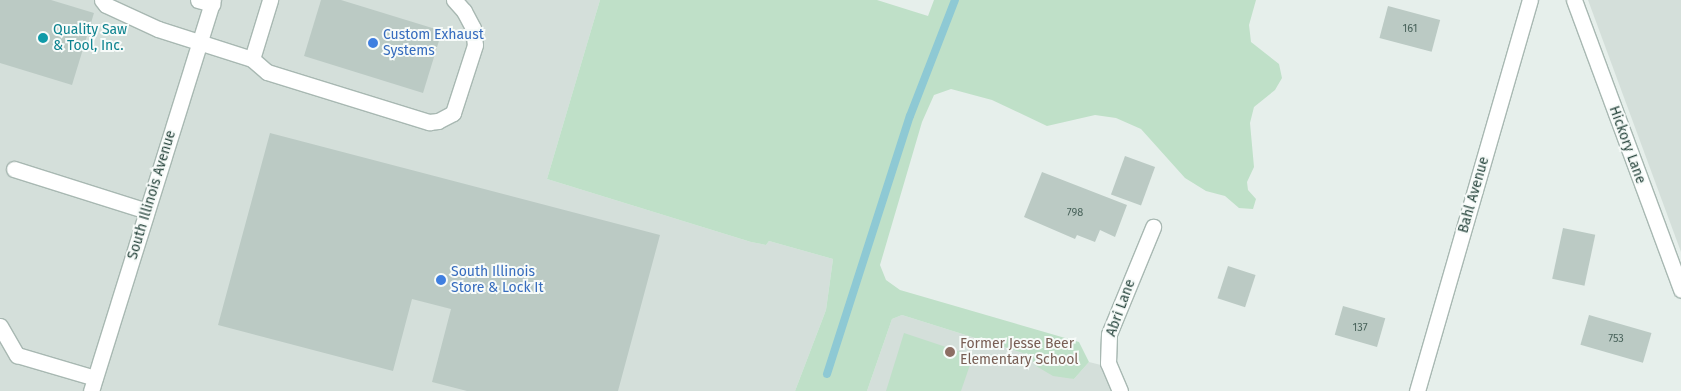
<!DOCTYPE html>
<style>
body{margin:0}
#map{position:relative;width:1681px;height:391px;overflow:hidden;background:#e6efeb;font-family:"Fira Sans",sans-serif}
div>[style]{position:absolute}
.built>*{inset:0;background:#d4dfda}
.green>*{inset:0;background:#bfe0c8}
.stream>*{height:8px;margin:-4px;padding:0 4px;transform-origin:4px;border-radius:4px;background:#8ec9d4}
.building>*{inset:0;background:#bbcac4;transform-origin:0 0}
.roads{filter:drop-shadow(1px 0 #a8b8b2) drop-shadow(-1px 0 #a8b8b2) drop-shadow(0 1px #a8b8b2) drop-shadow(0 -1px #a8b8b2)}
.service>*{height:15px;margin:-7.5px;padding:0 7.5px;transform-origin:7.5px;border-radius:7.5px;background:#fff}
.minor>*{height:15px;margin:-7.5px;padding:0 7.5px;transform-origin:7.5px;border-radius:7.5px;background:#fff}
.secondary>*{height:15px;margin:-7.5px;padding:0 7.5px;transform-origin:7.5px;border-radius:7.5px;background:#fff}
.dots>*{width:14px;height:14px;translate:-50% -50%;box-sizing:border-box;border:2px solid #f7fbf9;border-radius:50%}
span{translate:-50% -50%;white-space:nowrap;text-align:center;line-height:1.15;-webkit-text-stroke:4px #f7fbf9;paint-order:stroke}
.number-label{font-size:11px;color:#4a645c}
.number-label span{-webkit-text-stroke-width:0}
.culture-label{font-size:14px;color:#0d838f}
.left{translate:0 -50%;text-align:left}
.shop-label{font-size:14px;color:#366cbe}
.street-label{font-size:14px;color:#24423a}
.education-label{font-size:14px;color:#785e54}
</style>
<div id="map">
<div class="built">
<i style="clip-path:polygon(0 0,600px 0,547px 179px,751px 242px,766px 245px,769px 241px,833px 259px,826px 310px,795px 391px,0 391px)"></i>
<i style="clip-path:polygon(1588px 0,1681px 0,1681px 252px)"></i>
<i style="clip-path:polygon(902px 315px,1029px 355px,1036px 366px,1074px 379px,1089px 362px,1101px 365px,1112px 391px,867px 391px,892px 319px)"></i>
</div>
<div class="green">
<i style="clip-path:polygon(600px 0,877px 0,928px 16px,934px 0,1256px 0,1249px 25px,1251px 42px,1279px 64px,1282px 78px,1275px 90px,1254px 107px,1250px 123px,1254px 167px,1247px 182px,1248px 190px,1256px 199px,1253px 209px,1239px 208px,1225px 196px,1206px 191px,1185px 178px,1141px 129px,1116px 118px,1095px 115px,1047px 126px,992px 100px,951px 89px,934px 95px,922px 122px,880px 265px,886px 280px,900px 290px,1079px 342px,1089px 362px,1074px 379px,1053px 376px,1036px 366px,1029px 355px,902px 315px,892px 319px,867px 391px,795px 391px,826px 310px,833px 259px,769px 241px,766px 245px,751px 242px,547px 179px)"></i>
<i style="clip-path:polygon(904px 333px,973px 356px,961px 391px,886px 391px)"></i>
</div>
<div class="stream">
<i style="left:827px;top:374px;width:271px;rotate:-72.2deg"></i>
<i style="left:910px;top:116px;width:124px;rotate:-68.8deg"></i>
</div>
<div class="building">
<i style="clip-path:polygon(0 0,51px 0,94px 13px,72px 85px,0 63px)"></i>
<i style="clip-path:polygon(321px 0,341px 0,442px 31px,423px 93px,304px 56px)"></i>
<i style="left:1388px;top:6px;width:54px;height:33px;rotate:15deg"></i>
<i style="clip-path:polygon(270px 133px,660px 235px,618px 391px,467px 391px,432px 382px,451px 309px,412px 299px,393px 371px,218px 325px)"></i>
<i style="left:1125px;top:156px;width:32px;height:41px;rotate:20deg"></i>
<i style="clip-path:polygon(1042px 172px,1127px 205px,1115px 237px,1100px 230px,1095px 242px,1077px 235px,1075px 239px,1024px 217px)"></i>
<i style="left:1563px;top:228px;width:33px;height:52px;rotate:12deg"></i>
<i style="left:1228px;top:266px;width:29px;height:34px;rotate:18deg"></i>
<i style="left:1343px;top:306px;width:44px;height:30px;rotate:16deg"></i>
<i style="left:1589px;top:315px;width:65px;height:31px;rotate:16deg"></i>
</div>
<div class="roads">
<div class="service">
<i style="left:102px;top:0;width:6px;rotate:51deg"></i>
<i style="left:106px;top:5px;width:57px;rotate:24.8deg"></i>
<i style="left:158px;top:29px;width:99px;rotate:17.7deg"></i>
<i style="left:252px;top:59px;width:20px;rotate:41deg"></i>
<i style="left:267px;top:72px;width:170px;rotate:17.2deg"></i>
<i style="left:429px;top:122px;width:9px;rotate:-6deg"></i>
<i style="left:438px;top:121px;width:17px;rotate:-28deg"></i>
<i style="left:453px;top:113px;width:71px;rotate:-72.1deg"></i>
<i style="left:475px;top:45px;width:17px;rotate:-97deg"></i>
<i style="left:473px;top:28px;width:19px;rotate:-118deg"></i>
<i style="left:464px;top:11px;width:15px;rotate:-132deg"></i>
<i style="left:198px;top:0;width:15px;rotate:16deg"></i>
<i style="left:252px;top:59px;width:62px;rotate:-73deg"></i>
<i style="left:14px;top:169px;width:139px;rotate:17.5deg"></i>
<i style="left:0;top:326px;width:34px;rotate:60deg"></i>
<i style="left:17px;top:355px;width:81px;rotate:16.4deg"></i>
</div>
<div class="minor">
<i style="left:1574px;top:0;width:309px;rotate:69.7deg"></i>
<i style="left:1120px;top:391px;width:30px;rotate:-113deg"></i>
<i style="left:1108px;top:363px;width:29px;rotate:-88deg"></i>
<i style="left:1109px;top:334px;width:116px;rotate:-67.6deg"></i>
<i style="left:1417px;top:391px;width:407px;rotate:-73.9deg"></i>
</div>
<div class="secondary">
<i style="left:91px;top:391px;width:410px;rotate:-72.7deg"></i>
</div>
</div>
<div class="dots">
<i style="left:43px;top:38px;background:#0f9aa8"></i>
<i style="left:373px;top:43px;background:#3f7fe0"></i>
<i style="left:441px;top:280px;background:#3f7fe0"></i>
<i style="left:950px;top:352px;background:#8d6e63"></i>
</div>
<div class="number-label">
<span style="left:1410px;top:29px">161</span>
<span style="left:1075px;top:213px">798</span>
<span style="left:1360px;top:328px">137</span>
<span style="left:1616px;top:339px">753</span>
</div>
<div class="culture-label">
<span class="left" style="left:53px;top:38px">Quality Saw<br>&amp; Tool, Inc.</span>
</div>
<div class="shop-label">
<span class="left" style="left:383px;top:43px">Custom Exhaust<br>Systems</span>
<span class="left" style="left:451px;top:280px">South Illinois<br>Store &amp; Lock It</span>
</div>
<div class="street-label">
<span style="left:1627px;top:145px;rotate:70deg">Hickory Lane</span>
<span style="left:152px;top:195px;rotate:-73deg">South Illinois Avenue</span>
<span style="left:1474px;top:195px;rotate:-74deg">Bahl Avenue</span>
<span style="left:1121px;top:308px;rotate:-70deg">Abri Lane</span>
</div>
<div class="education-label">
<span class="left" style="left:960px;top:352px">Former Jesse Beer<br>Elementary School</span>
</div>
</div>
